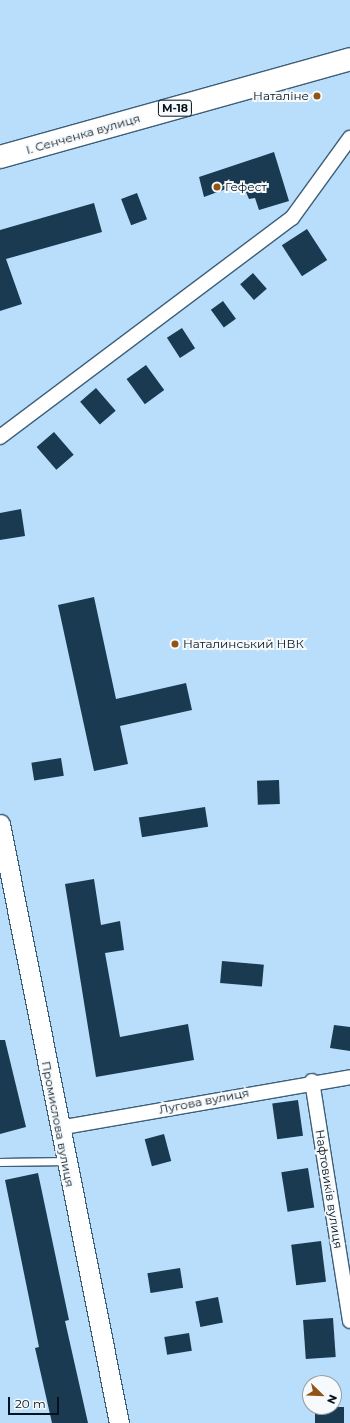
<!DOCTYPE html>
<meta charset="utf-8">
<style>
body{margin:0}
#map{position:relative;width:350px;height:1423px;overflow:hidden;background:#b9defb;font-family:Montserrat,sans-serif}
div>[style]{position:absolute}
.building>*{inset:0;background:#1a3a51;transform-origin:0 0}
.roads{filter:drop-shadow(1px 0 #3e5f78) drop-shadow(-1px 0 #3e5f78) drop-shadow(0 1px #3e5f78) drop-shadow(0 -1px #3e5f78)}
.lane>*{height:7px;margin:-3.5px;padding:0 3.5px;transform-origin:3.5px;border-radius:3.5px;background:#fff}
.street>*{height:14px;margin:-7px;padding:0 7px;transform-origin:7px;border-radius:7px;background:#fff}
.secondary>*{height:19px;margin:-9.5px;padding:0 9.5px;transform-origin:9.5px;border-radius:9.5px;background:#fff}
.highway>*{height:22px;margin:-11px;padding:0 11px;transform-origin:11px;border-radius:11px;background:#fff}
.dots>*{width:11px;height:11px;translate:-50% -50%;box-sizing:border-box;border:2px solid #f6fafd;border-radius:50%}
span{translate:-50% -50%;white-space:nowrap;text-align:center;line-height:1.15;-webkit-text-stroke:4px #f6fafd;paint-order:stroke}
.shield-label span{padding:1px 3px;background:#f6fafd;border:1px solid;border-radius:3px;-webkit-text-stroke-width:0}
.shield-label{font-size:11px;color:#05121b;font-weight:700}
.poi-label{font-size:12px;color:#05121b}
.right{translate:-100% -50%;text-align:right}
.left{translate:0 -50%;text-align:left}
.street-label{font-size:12px;color:#05121b}
.north{position:absolute;left:302px;top:1375px;width:40px;height:40px;box-sizing:border-box;background:#f6fafd;border:1px solid #969da3;border-radius:50%;rotate:113deg;font-size:11px;font-weight:700;line-height:16px;text-align:center;color:#05121b}
.north::after{content:'';display:block;margin:auto;width:14px;height:18px;background:#905414;clip-path:polygon(50% 0,100% 100%,50% 72%,0 100%)}
.scale{position:absolute;left:8px;top:1397px;width:51px;height:18px;box-sizing:border-box;border:2px solid #05121b;border-top:0;padding-left:5px;font-size:12px;line-height:14px;white-space:nowrap;color:#05121b;-webkit-text-stroke:3px #f6fafd;paint-order:stroke}
</style>
<div id="map">
<div class="building">
<i style="clip-path:polygon(274px 152px,289px 201px,259px 210px,255px 198px,249px 199px,242px 183px,204px 197px,199px 177px)"></i>
<i style="left:137px;top:193px;width:28px;height:17px;rotate:69deg"></i>
<i style="clip-path:polygon(94px 203px,102px 232px,6px 259px,22px 304px,0 311px,0 230px)"></i>
<i style="left:307px;top:229px;width:37px;height:30px;rotate:57deg"></i>
<i style="left:253px;top:273px;width:21px;height:17px;rotate:49deg"></i>
<i style="left:223px;top:301px;width:22px;height:15px;rotate:54deg"></i>
<i style="left:182px;top:328px;width:24px;height:18px;rotate:57deg"></i>
<i style="left:146px;top:365px;width:31px;height:24px;rotate:54deg"></i>
<i style="left:96px;top:388px;width:30px;height:21px;rotate:49deg"></i>
<i style="left:54px;top:432px;width:30px;height:23px;rotate:49deg"></i>
<i style="clip-path:polygon(21px 509px,25px 536px,0 540px,0 513px)"></i>
<i style="clip-path:polygon(94px 597px,116px 699px,186px 683px,192px 710px,120px 726px,128px 764px,94px 771px,58px 605px)"></i>
<i style="left:61px;top:758px;width:18px;height:30px;rotate:81deg"></i>
<i style="left:279px;top:780px;width:24px;height:22px;rotate:88deg"></i>
<i style="left:205px;top:807px;width:20px;height:67px;rotate:81deg"></i>
<i style="clip-path:polygon(94px 879px,101px 925px,120px 921px,124px 950px,105px 953px,120px 1037px,188px 1024px,194px 1060px,96px 1077px,65px 884px)"></i>
<i style="left:222px;top:961px;width:42px;height:22px;rotate:5deg"></i>
<i style="clip-path:polygon(334px 1025px,350px 1027px,350px 1051px,330px 1048px)"></i>
<i style="clip-path:polygon(0 1040px,5px 1040px,26px 1127px,0 1134px)"></i>
<i style="left:298px;top:1100px;width:36px;height:26px;rotate:82deg"></i>
<i style="left:164px;top:1134px;width:28px;height:20px;rotate:75deg"></i>
<i style="left:308px;top:1168px;width:40px;height:27px;rotate:81deg"></i>
<i style="clip-path:polygon(38px 1173px,69px 1320px,65px 1321px,88px 1423px,52px 1423px,35px 1348px,39px 1347px,5px 1180px)"></i>
<i style="left:321px;top:1241px;width:41px;height:30px;rotate:83deg"></i>
<i style="left:180px;top:1268px;width:20px;height:33px;rotate:81deg"></i>
<i style="left:218px;top:1297px;width:26px;height:23px;rotate:79deg"></i>
<i style="left:333px;top:1318px;width:39px;height:30px;rotate:86deg"></i>
<i style="left:189px;top:1333px;width:18px;height:25px;rotate:81deg"></i>
<i style="left:315px;top:1407px;width:29px;height:16px"></i>
</div>
<div class="roads">
<div class="lane">
<i style="left:0;top:1162px;width:65px;rotate:-0.9deg"></i>
</div>
<div class="street">
<i style="left:0;top:437px;width:365px;rotate:-36.9deg"></i>
<i style="left:292px;top:218px;width:99px;rotate:-54.1deg"></i>
<i style="left:312px;top:1081px;width:243px;rotate:81deg"></i>
<i style="left:59px;top:1128px;width:295px;rotate:-9.9deg"></i>
</div>
<div class="secondary">
<i style="left:0;top:824px;width:611px;rotate:78.76deg"></i>
</div>
<div class="highway">
<i style="left:0;top:157px;width:363px;rotate:-15.6deg"></i>
</div>
</div>
<div class="dots">
<i style="left:317px;top:96px;background:#905414"></i>
<i style="left:217px;top:187px;background:#905414"></i>
<i style="left:175px;top:644px;background:#905414"></i>
</div>
<div class="shield-label">
<span style="left:175px;top:108px">М-18</span>
</div>
<div class="poi-label">
<span class="right" style="left:309px;top:96px">Наталіне</span>
<span class="left" style="left:225px;top:187px">Гефест</span>
<span class="left" style="left:183px;top:644px">Наталинський НВК</span>
</div>
<div class="street-label">
<span style="left:83px;top:134px;rotate:-16deg">І. Сенченка вулиця</span>
<span style="left:204px;top:1101px;rotate:-11deg">Лугова вулиця</span>
<span style="left:58px;top:1124px;rotate:79deg">Промислова вулиця</span>
<span style="left:329px;top:1189px;rotate:81deg">Нафтовиків вулиця</span>
</div>
<div class="north">N</div>
<div class="scale">20 m</div>
</div>
